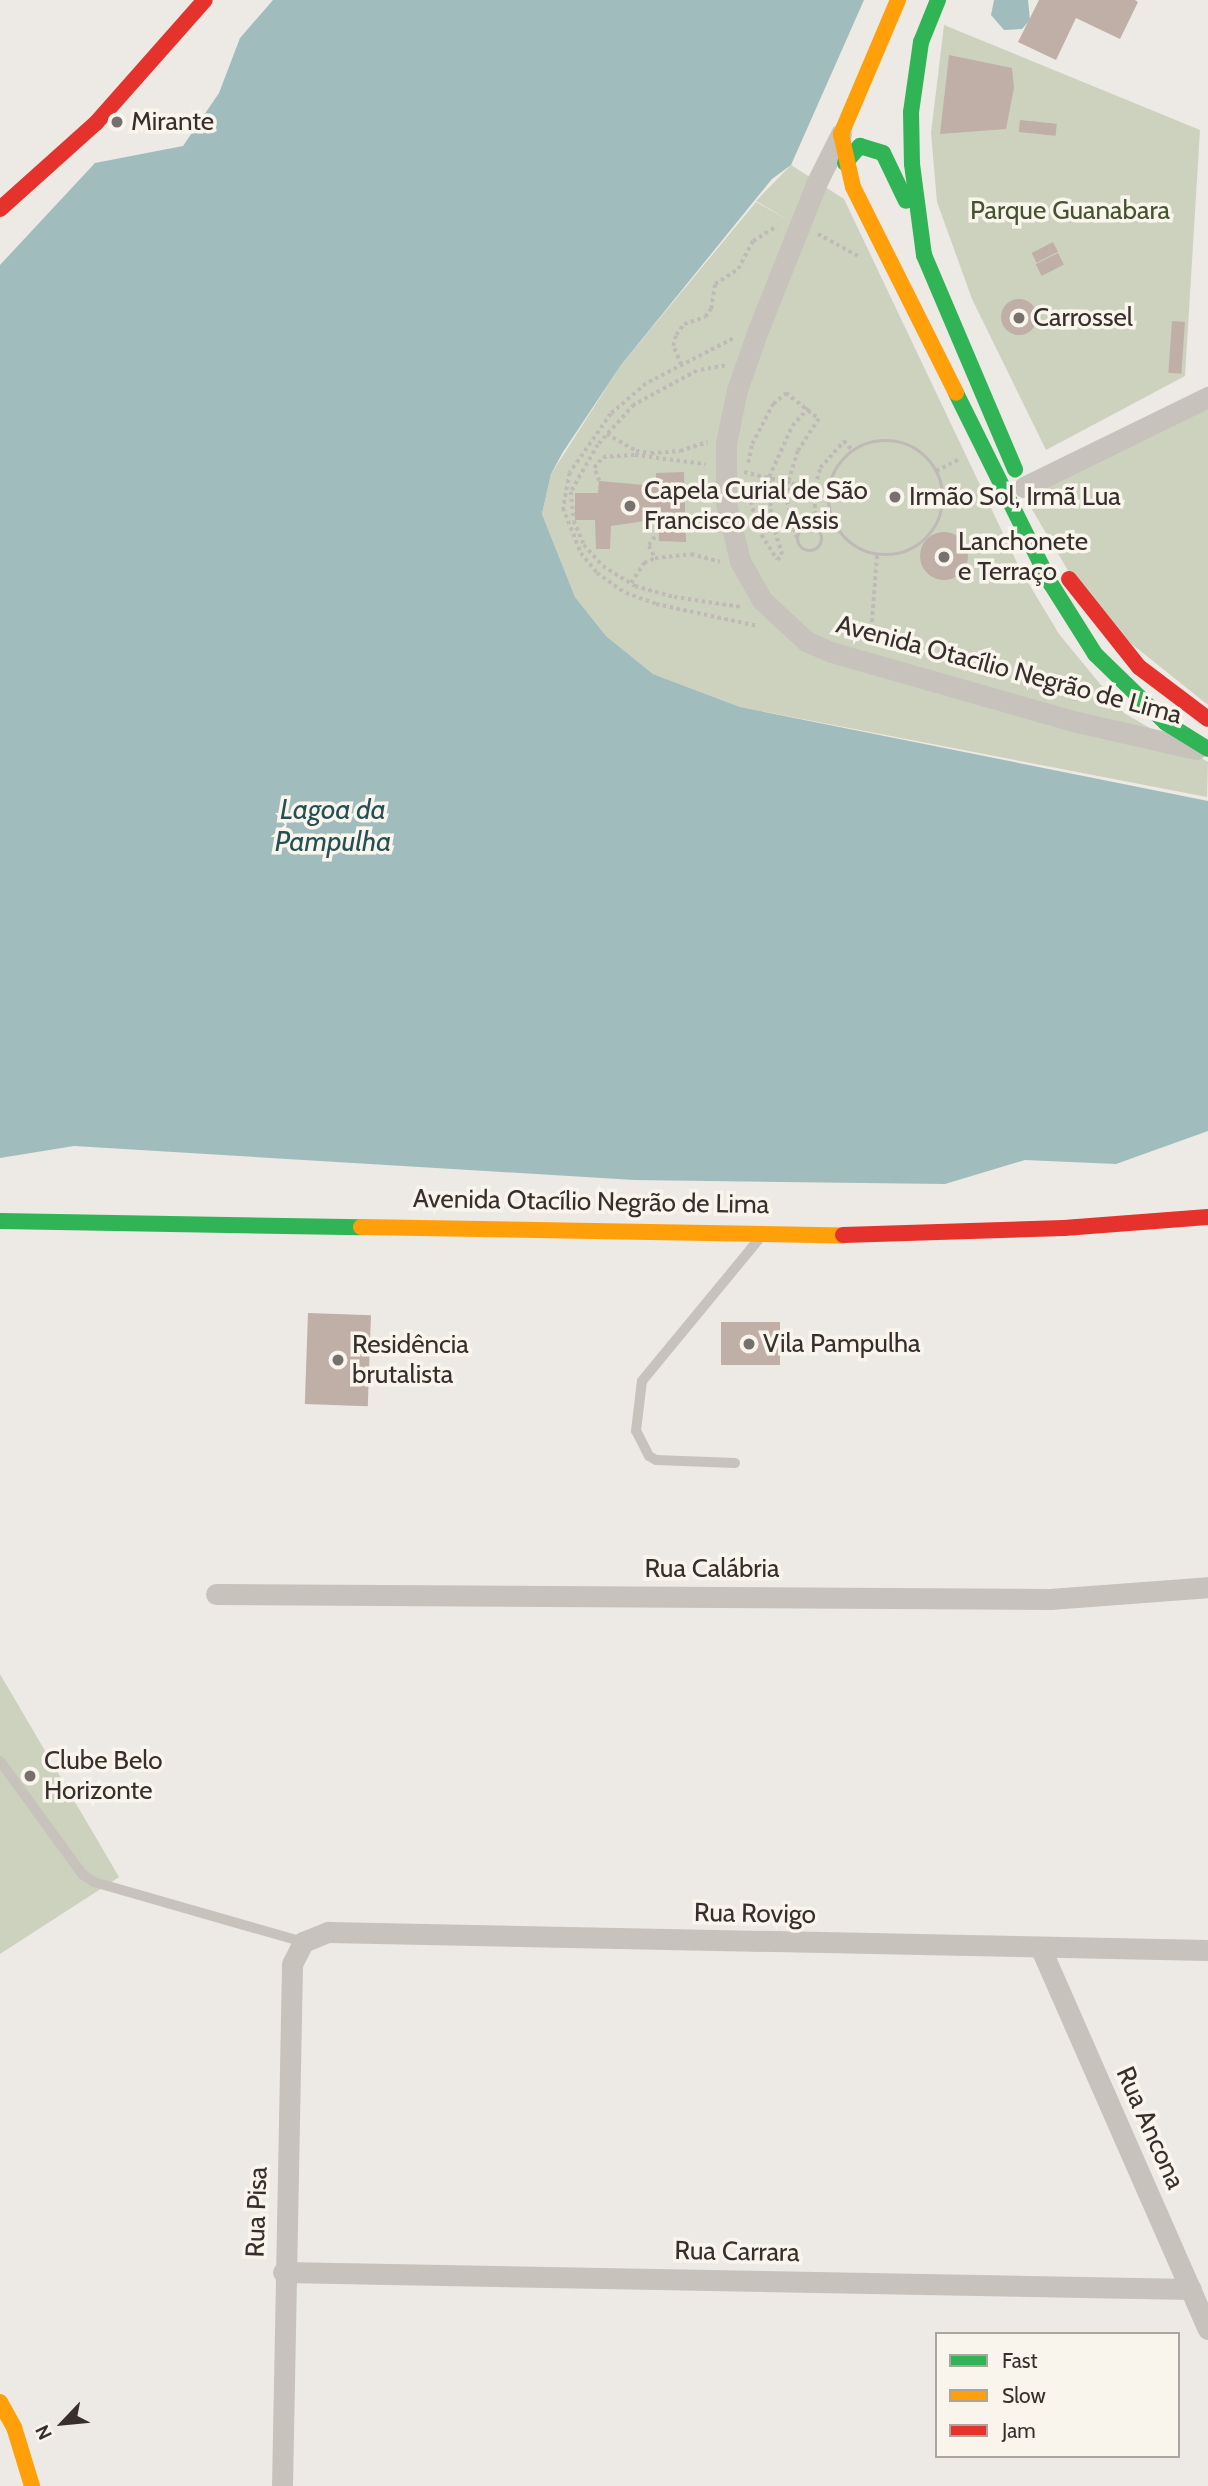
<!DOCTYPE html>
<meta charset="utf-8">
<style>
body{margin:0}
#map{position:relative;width:1208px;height:2486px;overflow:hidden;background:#ede9e4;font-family:Cabin,sans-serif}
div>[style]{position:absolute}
.green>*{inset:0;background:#cdd2bf}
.water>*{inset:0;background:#a1bcbd}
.building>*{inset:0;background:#bfafa7;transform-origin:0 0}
.round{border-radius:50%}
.path>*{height:3.5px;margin-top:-1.75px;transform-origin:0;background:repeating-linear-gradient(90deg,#bfbab5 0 3.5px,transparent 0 7px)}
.path>.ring{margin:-1.75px;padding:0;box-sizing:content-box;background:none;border:3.5px solid #bfbab5;border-radius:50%}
.lane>*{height:10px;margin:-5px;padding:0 5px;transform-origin:5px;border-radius:5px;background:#c7c2bc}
.street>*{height:21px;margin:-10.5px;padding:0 10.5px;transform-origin:10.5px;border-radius:10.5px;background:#c7c2bc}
.fast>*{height:16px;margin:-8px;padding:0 8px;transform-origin:8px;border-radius:8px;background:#30b455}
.slow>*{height:16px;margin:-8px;padding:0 8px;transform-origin:8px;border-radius:8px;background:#ff9f0a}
.jam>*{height:16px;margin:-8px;padding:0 8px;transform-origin:8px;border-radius:8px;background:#e5322d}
.dots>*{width:19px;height:19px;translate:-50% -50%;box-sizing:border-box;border:4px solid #f9f4ec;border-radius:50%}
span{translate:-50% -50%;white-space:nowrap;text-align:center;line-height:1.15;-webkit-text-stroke:7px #f9f4ec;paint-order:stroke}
.poi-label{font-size:26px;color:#372f2b}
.left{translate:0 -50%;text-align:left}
.park-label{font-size:26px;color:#455430}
.street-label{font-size:26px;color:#372f2b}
.water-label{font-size:28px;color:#235056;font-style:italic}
.legend{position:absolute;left:935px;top:2332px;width:245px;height:126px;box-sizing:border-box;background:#f9f4ec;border:2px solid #aba59f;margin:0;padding:9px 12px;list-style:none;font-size:21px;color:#372f2b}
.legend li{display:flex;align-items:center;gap:14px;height:35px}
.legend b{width:35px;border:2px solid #aba59f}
.north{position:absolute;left:28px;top:2388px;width:70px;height:70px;-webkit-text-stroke:5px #f9f4ec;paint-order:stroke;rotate:244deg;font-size:19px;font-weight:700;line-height:28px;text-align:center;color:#372f2b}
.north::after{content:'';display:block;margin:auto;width:24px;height:32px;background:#372f2b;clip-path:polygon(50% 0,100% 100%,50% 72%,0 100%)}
</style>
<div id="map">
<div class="green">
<i style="clip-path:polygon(944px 25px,1200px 130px,1185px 376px,1046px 450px,972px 299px,937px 202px,931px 133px)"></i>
<i style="clip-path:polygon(evenodd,791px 165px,844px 199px,1020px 569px,1059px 634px,1124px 713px,1208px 762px,1207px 797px,740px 707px,653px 674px,606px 636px,575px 597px,542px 514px,551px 474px,621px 365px,756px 202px,792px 222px,756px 201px,791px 165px,795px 229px,740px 391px,728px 443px,729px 503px,742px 561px,764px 600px,785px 622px,833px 652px,830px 665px,831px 653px,782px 625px,762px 601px,739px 562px,723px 503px,724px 442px,735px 389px,795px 229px)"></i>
<i style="clip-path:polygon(1208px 404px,1208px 705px,1093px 613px,1023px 494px)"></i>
<i style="clip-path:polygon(0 1674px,119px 1877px,0 1954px)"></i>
</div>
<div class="water">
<i style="clip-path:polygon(273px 0,864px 0,791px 165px,772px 179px,621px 365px,563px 452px,551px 474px,542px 514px,575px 597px,606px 636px,653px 674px,740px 707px,1208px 801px,1208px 1131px,1116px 1164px,1025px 1160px,945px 1184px,634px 1180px,74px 1146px,0 1158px,0 265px,95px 163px,183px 146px,219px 93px,240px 38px)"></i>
<i style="clip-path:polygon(994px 0,1028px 0,1030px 20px,1022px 29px,1004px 30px,991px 15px)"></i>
</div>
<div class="building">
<i style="clip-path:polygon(1039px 0,1135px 0,1138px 2px,1120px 39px,1076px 18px,1056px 60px,1018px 42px)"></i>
<i style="clip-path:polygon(949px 55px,1012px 68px,1014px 88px,1006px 129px,940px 134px)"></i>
<i style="left:1020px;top:120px;width:37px;height:12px;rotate:6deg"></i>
<i style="left:1053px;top:242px;width:11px;height:24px;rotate:63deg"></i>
<i style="left:1058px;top:253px;width:13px;height:25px;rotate:63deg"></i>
<i class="round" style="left:1001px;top:299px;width:36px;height:36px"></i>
<i style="left:1172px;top:321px;width:13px;height:52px;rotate:4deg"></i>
<i style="clip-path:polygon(684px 472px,686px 542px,659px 541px,658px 519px,611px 526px,610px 549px,596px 549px,595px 520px,575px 520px,575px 493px,598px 493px,599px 481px,656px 486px,656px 473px)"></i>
<i class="round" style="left:920px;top:532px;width:48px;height:48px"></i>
<i style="left:308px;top:1313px;width:63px;height:91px;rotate:2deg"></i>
<i style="left:721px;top:1322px;width:59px;height:43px"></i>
</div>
<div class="path">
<i style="left:818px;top:234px;width:48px;rotate:28.7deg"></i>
<i style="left:733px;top:339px;width:98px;rotate:152.7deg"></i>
<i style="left:646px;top:384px;width:46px;rotate:139.4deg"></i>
<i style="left:611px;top:414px;width:72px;rotate:124.8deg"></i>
<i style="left:570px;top:473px;width:36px;rotate:101deg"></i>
<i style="left:563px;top:508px;width:48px;rotate:68.2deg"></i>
<i style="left:581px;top:553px;width:26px;rotate:51deg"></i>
<i style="left:597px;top:573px;width:35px;rotate:35deg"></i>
<i style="left:626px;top:593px;width:32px;rotate:20deg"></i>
<i style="left:656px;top:604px;width:104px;rotate:12.2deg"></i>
<i style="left:681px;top:365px;width:21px;rotate:-113deg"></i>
<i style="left:673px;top:346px;width:11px;rotate:-75deg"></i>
<i style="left:676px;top:335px;width:14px;rotate:-54deg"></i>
<i style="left:684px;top:324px;width:22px;rotate:-18deg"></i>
<i style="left:705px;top:317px;width:10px;rotate:-53deg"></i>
<i style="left:711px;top:309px;width:25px;rotate:-81deg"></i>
<i style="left:715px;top:284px;width:27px;rotate:-33deg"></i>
<i style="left:738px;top:269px;width:32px;rotate:-62deg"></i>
<i style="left:753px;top:241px;width:28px;rotate:-32deg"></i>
<i style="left:725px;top:366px;width:28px;rotate:170deg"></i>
<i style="left:697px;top:371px;width:72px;rotate:151.6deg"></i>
<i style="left:634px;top:405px;width:54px;rotate:132deg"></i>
<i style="left:598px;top:445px;width:54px;rotate:119.9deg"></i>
<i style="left:571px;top:492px;width:29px;rotate:84deg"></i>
<i style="left:574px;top:521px;width:26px;rotate:67deg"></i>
<i style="left:584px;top:545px;width:28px;rotate:48deg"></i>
<i style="left:603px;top:566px;width:38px;rotate:32deg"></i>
<i style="left:635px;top:586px;width:41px;rotate:15.8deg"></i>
<i style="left:674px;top:597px;width:69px;rotate:8.4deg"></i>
<i style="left:607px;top:434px;width:34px;rotate:30deg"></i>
<i style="left:636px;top:451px;width:15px;rotate:8deg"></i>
<i style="left:651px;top:453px;width:29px;rotate:-4deg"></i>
<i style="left:680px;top:451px;width:29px;rotate:-18deg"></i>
<i class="ring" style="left:829px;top:441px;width:110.5px;height:110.5px"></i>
<i style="left:748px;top:463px;width:19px;rotate:-78deg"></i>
<i style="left:752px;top:444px;width:45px;rotate:-62.3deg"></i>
<i style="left:773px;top:404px;width:17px;rotate:-40deg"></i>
<i style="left:786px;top:393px;width:42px;rotate:38.2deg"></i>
<i style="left:819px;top:419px;width:38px;rotate:123deg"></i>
<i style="left:798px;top:451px;width:31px;rotate:107deg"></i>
<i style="left:789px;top:481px;width:20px;rotate:96deg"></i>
<i style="left:787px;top:501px;width:42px;rotate:75deg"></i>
<i style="left:936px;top:471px;width:27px;rotate:-27deg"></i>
<i style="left:744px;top:472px;width:89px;rotate:13.7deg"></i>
<i style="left:599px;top:481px;width:14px;rotate:-111deg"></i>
<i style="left:594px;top:468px;width:14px;rotate:-51deg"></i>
<i style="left:603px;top:457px;width:32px;rotate:-4deg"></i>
<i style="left:635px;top:455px;width:71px;rotate:7.3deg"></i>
<i style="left:748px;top:488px;width:42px;rotate:76.3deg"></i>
<i style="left:758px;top:529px;width:36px;rotate:58deg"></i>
<i style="left:777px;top:560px;width:7px;rotate:-45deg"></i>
<i style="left:782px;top:555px;width:37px;rotate:-107deg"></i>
<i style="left:771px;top:520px;width:43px;rotate:-92.7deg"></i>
<i style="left:769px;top:477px;width:56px;rotate:-65.7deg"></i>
<i style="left:792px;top:426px;width:24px;rotate:-48deg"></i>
<i class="ring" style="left:798px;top:527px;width:20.5px;height:20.5px"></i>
<i style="left:817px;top:529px;width:36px;rotate:-96deg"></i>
<i style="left:813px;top:493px;width:26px;rotate:-74deg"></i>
<i style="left:820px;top:468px;width:36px;rotate:-48deg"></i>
<i style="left:844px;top:441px;width:13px;rotate:48deg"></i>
<i style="left:655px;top:537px;width:11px;rotate:124deg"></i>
<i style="left:649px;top:546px;width:13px;rotate:63deg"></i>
<i style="left:631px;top:583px;width:24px;rotate:-57deg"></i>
<i style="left:644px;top:563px;width:12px;rotate:-24deg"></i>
<i style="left:655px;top:558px;width:36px;rotate:-6deg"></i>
<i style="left:691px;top:554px;width:30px;rotate:15deg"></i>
<i style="left:870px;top:643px;width:89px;rotate:-85.5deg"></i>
<i style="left:1075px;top:701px;width:26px;rotate:-81deg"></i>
</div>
<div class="lane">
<i style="left:735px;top:1463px;width:79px;rotate:-177.8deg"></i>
<i style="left:656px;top:1460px;width:8px;rotate:-150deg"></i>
<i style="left:649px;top:1456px;width:28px;rotate:-117deg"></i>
<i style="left:636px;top:1431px;width:50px;rotate:-83.2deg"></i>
<i style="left:642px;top:1381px;width:184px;rotate:-50.5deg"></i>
<i style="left:0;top:1761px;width:140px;rotate:54deg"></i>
<i style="left:82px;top:1874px;width:14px;rotate:34deg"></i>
<i style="left:94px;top:1882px;width:217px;rotate:16deg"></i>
</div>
<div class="street">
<i style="left:841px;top:134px;width:54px;rotate:116.6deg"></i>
<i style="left:817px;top:182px;width:159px;rotate:111.7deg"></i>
<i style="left:758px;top:330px;width:64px;rotate:109.3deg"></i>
<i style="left:737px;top:390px;width:54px;rotate:101.7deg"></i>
<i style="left:726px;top:443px;width:60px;rotate:90deg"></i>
<i style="left:726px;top:503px;width:60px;rotate:76.4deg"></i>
<i style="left:740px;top:561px;width:45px;rotate:60.6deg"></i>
<i style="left:762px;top:600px;width:60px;rotate:43deg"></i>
<i style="left:806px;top:641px;width:27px;rotate:24deg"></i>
<i style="left:831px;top:652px;width:256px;rotate:15.9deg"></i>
<i style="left:1077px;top:722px;width:122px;rotate:12.8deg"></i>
<i style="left:1024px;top:487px;width:205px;rotate:-26.1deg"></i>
<i style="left:216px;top:1594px;width:834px;rotate:0.34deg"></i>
<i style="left:1050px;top:1599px;width:158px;rotate:-4.3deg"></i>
<i style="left:1041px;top:1949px;width:415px;rotate:66.3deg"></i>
<i style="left:283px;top:2272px;width:908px;rotate:1.07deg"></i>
<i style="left:282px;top:2486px;width:522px;rotate:-88.9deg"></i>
<i style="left:292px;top:1964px;width:25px;rotate:-63deg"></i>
<i style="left:303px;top:1942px;width:27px;rotate:-22deg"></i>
<i style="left:328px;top:1932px;width:880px;rotate:1.17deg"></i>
</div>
<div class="fast">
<i style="left:938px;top:0;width:45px;rotate:112deg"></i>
<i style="left:921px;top:42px;width:71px;rotate:98.1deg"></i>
<i style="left:911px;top:112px;width:52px;rotate:88.9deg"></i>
<i style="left:912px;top:164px;width:92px;rotate:82.5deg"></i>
<i style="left:924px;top:255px;width:233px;rotate:67deg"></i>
<i style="left:845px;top:163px;width:23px;rotate:-49deg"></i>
<i style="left:860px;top:146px;width:24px;rotate:17deg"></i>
<i style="left:883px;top:153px;width:53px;rotate:64.4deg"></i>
<i style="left:956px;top:393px;width:213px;rotate:63.6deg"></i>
<i style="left:1051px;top:584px;width:83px;rotate:57.8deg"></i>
<i style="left:1095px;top:654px;width:99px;rotate:44.2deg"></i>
<i style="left:1166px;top:723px;width:49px;rotate:31.8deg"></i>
<i style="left:0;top:1221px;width:361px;rotate:1deg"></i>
</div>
<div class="slow">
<i style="left:898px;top:0;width:146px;rotate:113deg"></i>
<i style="left:841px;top:134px;width:54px;rotate:77.2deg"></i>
<i style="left:853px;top:187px;width:230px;rotate:63.4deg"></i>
<i style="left:361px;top:1227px;width:482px;rotate:1deg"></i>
<i style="left:0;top:2402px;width:29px;rotate:61deg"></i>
<i style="left:14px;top:2427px;width:62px;rotate:73deg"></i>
</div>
<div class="jam">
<i style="left:0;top:209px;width:129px;rotate:-41.9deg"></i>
<i style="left:96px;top:123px;width:164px;rotate:-48.5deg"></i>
<i style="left:1069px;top:579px;width:112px;rotate:51.5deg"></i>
<i style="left:1139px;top:667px;width:86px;rotate:37deg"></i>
<i style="left:843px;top:1235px;width:221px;rotate:-1.8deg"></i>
<i style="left:1064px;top:1228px;width:144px;rotate:-4.4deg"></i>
</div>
<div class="dots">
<i style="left:117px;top:122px;background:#77706c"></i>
<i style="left:1019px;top:318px;background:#77706c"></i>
<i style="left:895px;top:497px;background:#77706c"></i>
<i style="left:630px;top:506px;background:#77706c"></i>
<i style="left:944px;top:557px;background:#77706c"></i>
<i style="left:749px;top:1344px;background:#77706c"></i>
<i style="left:338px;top:1360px;background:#77706c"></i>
<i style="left:30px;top:1776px;background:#77706c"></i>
</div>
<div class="poi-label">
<span class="left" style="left:131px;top:122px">Mirante</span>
<span class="left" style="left:1033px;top:318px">Carrossel</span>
<span class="left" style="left:644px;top:506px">Capela Curial de São<br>Francisco de Assis</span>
<span class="left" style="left:909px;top:497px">Irmão Sol, Irmã Lua</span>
<span class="left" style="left:958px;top:557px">Lanchonete<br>e Terraço</span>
<span class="left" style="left:763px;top:1344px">Vila Pampulha</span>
<span class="left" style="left:352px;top:1360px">Residência<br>brutalista</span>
<span class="left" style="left:44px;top:1776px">Clube Belo<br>Horizonte</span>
</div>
<div class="park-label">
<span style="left:1070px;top:211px">Parque Guanabara</span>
</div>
<div class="street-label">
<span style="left:1009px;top:670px;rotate:15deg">Avenida Otacílio Negrão de Lima</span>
<span style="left:591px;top:1202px;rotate:1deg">Avenida Otacílio Negrão de Lima</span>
<span style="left:712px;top:1569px">Rua Calábria</span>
<span style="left:755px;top:1914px;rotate:1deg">Rua Rovigo</span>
<span style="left:1150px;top:2128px;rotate:66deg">Rua Ancona</span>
<span style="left:257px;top:2212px;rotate:-88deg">Rua Pisa</span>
<span style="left:737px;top:2252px;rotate:1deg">Rua Carrara</span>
</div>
<div class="water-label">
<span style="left:333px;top:825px">Lagoa da<br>Pampulha</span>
</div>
<ul class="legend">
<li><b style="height:9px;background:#30b455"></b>Fast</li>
<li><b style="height:9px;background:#ff9f0a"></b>Slow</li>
<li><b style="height:9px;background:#e5322d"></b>Jam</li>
</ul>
<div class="north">N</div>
</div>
